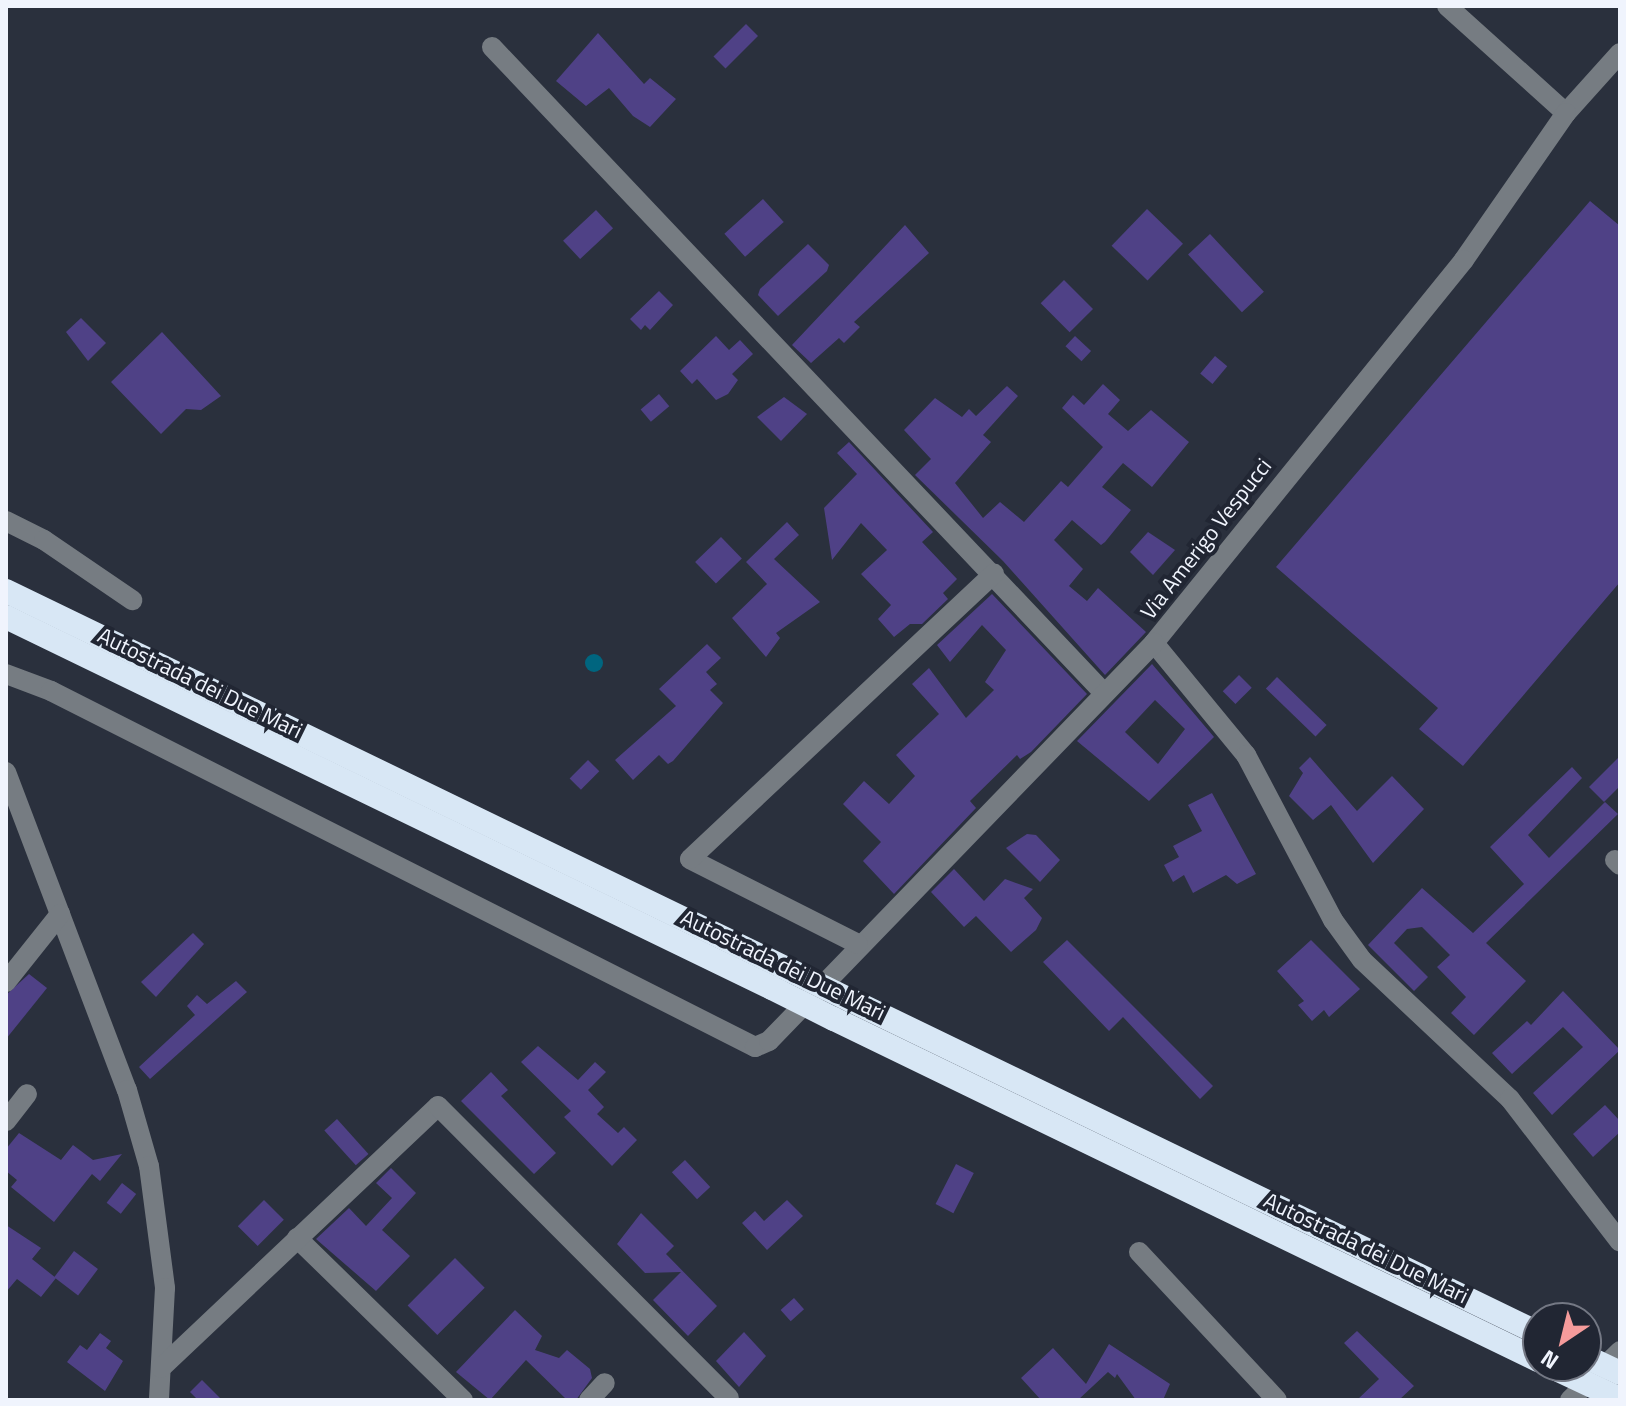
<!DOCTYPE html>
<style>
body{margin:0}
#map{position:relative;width:1626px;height:1406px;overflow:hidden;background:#2a303d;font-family:"Titillium Web",sans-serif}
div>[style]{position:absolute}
.water>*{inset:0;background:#00657f}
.round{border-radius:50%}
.building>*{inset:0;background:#4f4186;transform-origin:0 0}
.minor>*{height:20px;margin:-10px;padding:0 10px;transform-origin:10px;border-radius:10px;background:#767c82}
.highway>*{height:24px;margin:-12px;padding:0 12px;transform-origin:12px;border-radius:12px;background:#d8e7f5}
.highway-bridge>*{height:24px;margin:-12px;padding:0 12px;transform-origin:12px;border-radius:12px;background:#d8e7f5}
span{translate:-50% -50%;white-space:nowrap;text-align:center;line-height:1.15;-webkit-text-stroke:8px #212633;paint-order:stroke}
.street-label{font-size:22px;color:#f0f4fd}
.frame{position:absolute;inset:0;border:8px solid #f0f4fd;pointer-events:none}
.north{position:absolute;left:1522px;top:1302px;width:80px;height:80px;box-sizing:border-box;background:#212633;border:2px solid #747884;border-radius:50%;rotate:215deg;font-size:22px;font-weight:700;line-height:32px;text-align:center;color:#f0f4fd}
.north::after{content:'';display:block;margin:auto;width:28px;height:36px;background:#f59b9b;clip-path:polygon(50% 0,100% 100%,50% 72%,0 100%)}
</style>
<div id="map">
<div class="water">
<i class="round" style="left:585px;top:654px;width:18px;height:18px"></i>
</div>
<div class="building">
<i style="left:746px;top:24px;width:17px;height:46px;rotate:45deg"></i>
<i style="clip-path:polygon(598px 33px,644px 84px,650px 78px,676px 99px,650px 127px,633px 116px,609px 88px,586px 106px,556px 81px)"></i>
<i style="left:763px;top:199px;width:31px;height:52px;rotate:48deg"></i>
<i style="clip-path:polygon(1590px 201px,1620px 226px,1620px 582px,1463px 766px,1419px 729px,1438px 708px,1276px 567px)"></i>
<i style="left:1147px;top:209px;width:50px;height:51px;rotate:44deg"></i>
<i style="left:596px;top:210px;width:25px;height:45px;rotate:47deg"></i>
<i style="clip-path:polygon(905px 225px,929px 253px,854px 322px,860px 327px,844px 343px,839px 338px,811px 363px,792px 345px)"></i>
<i style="left:1210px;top:234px;width:79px;height:30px;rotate:47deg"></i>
<i style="clip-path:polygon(808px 244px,829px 265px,827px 271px,778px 316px,758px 295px,760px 289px)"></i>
<i style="left:1064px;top:280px;width:41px;height:33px;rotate:45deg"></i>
<i style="clip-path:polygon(659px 291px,673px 305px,650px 330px,645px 325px,641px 330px,630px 319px)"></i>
<i style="clip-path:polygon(81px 318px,106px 343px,88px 361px,66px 332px)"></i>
<i style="clip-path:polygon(162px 332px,221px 396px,201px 410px,186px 409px,161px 434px,111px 382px)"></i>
<i style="clip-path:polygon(716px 336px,729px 350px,740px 340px,753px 354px,732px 374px,738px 380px,728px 394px,716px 400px,697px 379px,692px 384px,680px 371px)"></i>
<i style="left:1075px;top:336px;width:22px;height:14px;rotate:43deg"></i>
<i style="left:1215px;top:356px;width:16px;height:23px;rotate:40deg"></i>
<i style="clip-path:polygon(1103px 384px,1120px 400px,1108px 414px,1128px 431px,1151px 410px,1189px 442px,1152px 487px,1123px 463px,1102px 487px,1131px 510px,1105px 542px,1101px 545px,1072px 520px,1054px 540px,1083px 569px,1069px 586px,1087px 601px,1098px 588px,1146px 632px,1105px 675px,1003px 561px,915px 475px,931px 459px,904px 430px,935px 398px,962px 417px,969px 409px,976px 416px,1007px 386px,1018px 396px,983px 435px,991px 442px,955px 483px,983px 518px,1000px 502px,1024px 522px,1061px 481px,1068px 487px,1103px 447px,1062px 408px,1073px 395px,1084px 405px)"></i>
<i style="left:659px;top:394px;width:16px;height:24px;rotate:50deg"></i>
<i style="clip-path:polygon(784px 397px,807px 414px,781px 441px,757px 417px)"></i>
<i style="clip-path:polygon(849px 442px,933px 532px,922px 542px,957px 579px,943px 593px,948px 599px,922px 624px,910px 624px,894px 637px,878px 619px,891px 605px,861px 574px,887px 550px,861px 523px,832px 560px,824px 508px,857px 474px,837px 453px)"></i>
<i style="clip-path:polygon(787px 522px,799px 535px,774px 559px,820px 602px,776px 633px,780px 638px,766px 657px,732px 618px,767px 584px,746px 562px)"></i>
<i style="clip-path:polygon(1148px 532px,1175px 550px,1153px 575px,1130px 552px)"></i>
<i style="left:721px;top:537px;width:30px;height:36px;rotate:46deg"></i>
<i style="clip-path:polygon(992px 594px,1087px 694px,1031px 752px,1020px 759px,1017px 755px,970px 801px,976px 808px,894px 894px,863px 861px,881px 842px,843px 804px,864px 781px,889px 804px,915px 776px,896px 755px,939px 714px,912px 684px,929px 668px,966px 718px,994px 690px,985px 682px,1006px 650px,982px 625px,950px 662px,937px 645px)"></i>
<i style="clip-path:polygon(707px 644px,721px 658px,706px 672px,717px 684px,710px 690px,723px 703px,673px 761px,668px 764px,659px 755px,633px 780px,615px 760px,676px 706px,659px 689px)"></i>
<i style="clip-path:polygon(evenodd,1152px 664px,1214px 737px,1149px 801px,1077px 741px,1152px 664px,1155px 700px,1185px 729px,1158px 764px,1125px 732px,1155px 700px)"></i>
<i style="left:1239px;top:675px;width:18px;height:23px;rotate:45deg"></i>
<i style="left:1277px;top:677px;width:69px;height:16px;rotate:44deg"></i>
<i style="clip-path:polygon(1620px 756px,1620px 786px,1604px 802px,1589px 787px)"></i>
<i style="clip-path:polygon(1310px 757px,1357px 811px,1392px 776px,1424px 809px,1373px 863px,1331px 805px,1313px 820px,1289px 796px,1303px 773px,1299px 768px)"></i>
<i style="left:588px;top:760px;width:16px;height:26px;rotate:45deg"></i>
<i style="clip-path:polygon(1572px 767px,1582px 778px,1528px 835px,1549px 858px,1605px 802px,1618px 814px,1486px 943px,1526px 981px,1474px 1035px,1451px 1013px,1466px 997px,1437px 967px,1450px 955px,1422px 927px,1407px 929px,1394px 943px,1428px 977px,1414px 991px,1368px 945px,1422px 888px,1473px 933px,1524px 884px,1490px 847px)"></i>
<i style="clip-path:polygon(1212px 793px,1256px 874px,1237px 884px,1226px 875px,1193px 893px,1184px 875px,1173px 882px,1164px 865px,1179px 857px,1173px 846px,1202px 831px,1188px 805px)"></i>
<i style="clip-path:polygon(1027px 834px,1036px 835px,1060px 860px,1040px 882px,1006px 848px)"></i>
<i style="clip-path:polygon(954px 869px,984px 901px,1005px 879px,1033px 889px,1024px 898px,1042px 918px,1036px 930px,1011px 952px,976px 916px,964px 927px,931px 892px)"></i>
<i style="clip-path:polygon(193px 933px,204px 944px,156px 997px,141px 982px)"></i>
<i style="clip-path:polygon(1067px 940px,1213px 1086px,1200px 1099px,1123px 1017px,1109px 1031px,1043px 962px)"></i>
<i style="clip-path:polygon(1311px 940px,1360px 989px,1329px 1017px,1324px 1010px,1312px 1021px,1298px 1005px,1304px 1001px,1277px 971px)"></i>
<i style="clip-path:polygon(29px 974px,47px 988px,6px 1039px,6px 995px)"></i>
<i style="clip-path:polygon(236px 981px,247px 992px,150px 1079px,139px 1067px,195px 1015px,187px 1006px,197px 995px,207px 1004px)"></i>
<i style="clip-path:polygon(1563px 991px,1620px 1050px,1552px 1115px,1533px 1093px,1583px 1047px,1563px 1027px,1512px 1074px,1492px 1053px,1527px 1021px,1531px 1025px)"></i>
<i style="clip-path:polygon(538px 1046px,578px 1080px,595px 1062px,606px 1072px,588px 1090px,604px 1107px,597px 1114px,618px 1133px,624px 1127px,637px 1140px,612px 1166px,564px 1117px,571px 1111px,521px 1062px)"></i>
<i style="clip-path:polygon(491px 1072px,508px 1090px,501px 1096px,556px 1153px,534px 1174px,461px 1101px)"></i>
<i style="clip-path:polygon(1605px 1105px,1620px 1121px,1620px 1132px,1593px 1157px,1573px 1134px)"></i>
<i style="left:337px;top:1119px;width:47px;height:17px;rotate:48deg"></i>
<i style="clip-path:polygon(19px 1133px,61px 1160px,73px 1145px,93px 1160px,122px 1154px,100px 1181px,92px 1174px,54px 1222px,11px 1187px,17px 1180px,6px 1171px,6px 1149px)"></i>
<i style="left:685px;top:1160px;width:37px;height:18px;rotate:47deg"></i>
<i style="left:956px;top:1164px;width:20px;height:45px;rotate:27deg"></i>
<i style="clip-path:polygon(391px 1168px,416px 1193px,382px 1230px,410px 1256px,376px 1291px,316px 1239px,349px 1208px,366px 1226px,392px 1198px,376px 1183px)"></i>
<i style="left:122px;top:1183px;width:18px;height:25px;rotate:38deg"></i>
<i style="left:264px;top:1200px;width:28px;height:37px;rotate:45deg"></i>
<i style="clip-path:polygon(787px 1200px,803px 1216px,767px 1250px,742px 1223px,755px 1211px,764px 1221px)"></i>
<i style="clip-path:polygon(641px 1213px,674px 1246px,666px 1254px,717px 1306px,688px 1336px,653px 1300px,681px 1272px,645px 1273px,617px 1244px)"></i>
<i style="clip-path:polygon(6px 1225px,41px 1248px,32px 1259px,56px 1278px,41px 1297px,17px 1279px,6px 1292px)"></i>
<i style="left:74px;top:1251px;width:30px;height:33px;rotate:37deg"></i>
<i style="left:455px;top:1258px;width:42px;height:67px;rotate:45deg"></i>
<i style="left:794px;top:1298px;width:15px;height:18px;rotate:48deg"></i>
<i style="clip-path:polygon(515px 1310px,542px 1336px,535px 1350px,559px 1358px,567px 1350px,590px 1369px,592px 1378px,576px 1400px,567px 1400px,526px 1360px,490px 1400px,456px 1372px)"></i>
<i style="clip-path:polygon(1357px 1331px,1414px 1386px,1399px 1400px,1357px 1400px,1379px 1379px,1344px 1343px)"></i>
<i style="clip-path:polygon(744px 1332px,766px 1356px,739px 1387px,716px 1361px)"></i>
<i style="clip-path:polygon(100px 1333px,111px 1341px,106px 1348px,123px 1361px,105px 1391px,67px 1362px,80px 1345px,87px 1350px)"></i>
<i style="clip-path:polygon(1109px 1344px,1170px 1384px,1163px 1400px,1136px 1400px,1117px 1374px,1115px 1378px,1108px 1372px,1078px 1400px,1041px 1400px,1021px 1378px,1053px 1348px,1086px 1384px)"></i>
<i style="clip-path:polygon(202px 1380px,222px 1400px,198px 1400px,190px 1392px)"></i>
</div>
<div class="minor">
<i style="left:1447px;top:6px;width:160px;rotate:42deg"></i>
<i style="left:492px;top:47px;width:890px;rotate:46.55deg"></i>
<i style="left:1620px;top:53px;width:81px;rotate:132deg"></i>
<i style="left:1566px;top:113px;width:179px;rotate:124.8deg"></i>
<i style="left:1464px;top:260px;width:493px;rotate:129deg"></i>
<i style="left:1154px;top:643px;width:145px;rotate:50.6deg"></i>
<i style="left:1246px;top:755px;width:187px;rotate:62.2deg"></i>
<i style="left:1333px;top:920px;width:49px;rotate:54.1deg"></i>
<i style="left:1362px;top:960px;width:203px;rotate:43.2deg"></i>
<i style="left:1510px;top:1099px;width:180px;rotate:52.4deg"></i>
<i style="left:6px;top:521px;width:42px;rotate:26.6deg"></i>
<i style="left:44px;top:540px;width:107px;rotate:34.3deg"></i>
<i style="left:6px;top:674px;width:48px;rotate:20.7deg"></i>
<i style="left:51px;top:691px;width:789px;rotate:26.82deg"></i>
<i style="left:755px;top:1047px;width:15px;rotate:-23deg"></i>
<i style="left:769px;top:1041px;width:554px;rotate:-45.95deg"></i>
<i style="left:6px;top:772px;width:340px;rotate:69.2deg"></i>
<i style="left:127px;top:1090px;width:79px;rotate:73.9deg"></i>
<i style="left:149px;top:1166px;width:123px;rotate:82.5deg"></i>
<i style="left:165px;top:1288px;width:112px;rotate:93.1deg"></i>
<i style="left:1615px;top:860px;width:7px;rotate:45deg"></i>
<i style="left:858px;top:944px;width:188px;rotate:-153.2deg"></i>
<i style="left:690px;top:859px;width:417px;rotate:-43.2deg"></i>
<i style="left:6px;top:982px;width:87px;rotate:-51.5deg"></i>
<i style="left:6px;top:1121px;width:34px;rotate:-52deg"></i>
<i style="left:297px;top:1238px;width:232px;rotate:44.3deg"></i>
<i style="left:1139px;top:1252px;width:202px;rotate:47deg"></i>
<i style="left:161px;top:1368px;width:381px;rotate:-43.4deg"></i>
<i style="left:438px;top:1106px;width:412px;rotate:45.1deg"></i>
<i style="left:589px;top:1400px;width:23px;rotate:-47deg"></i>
<i style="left:1570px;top:1400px;width:70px;rotate:-44.4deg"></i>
</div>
<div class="highway">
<i style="left:6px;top:591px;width:870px;rotate:25.83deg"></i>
<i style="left:6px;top:617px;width:851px;rotate:25.84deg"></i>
<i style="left:852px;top:1001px;width:762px;rotate:25.83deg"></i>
<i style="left:834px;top:1019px;width:782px;rotate:25.84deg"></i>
</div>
<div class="highway-bridge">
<i style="left:789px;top:970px;width:70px;rotate:26.2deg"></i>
<i style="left:772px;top:988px;width:69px;rotate:26.6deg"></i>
<i style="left:1586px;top:1357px;width:38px;rotate:25deg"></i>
<i style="left:1556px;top:1369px;width:71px;rotate:25.1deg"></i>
</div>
<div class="street-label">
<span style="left:1206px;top:539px;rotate:-52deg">Via Amerigo Vespucci</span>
<span style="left:200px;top:683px;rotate:26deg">Autostrada dei Due Mari</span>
<span style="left:783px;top:965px;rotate:26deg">Autostrada dei Due Mari</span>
<span style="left:1366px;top:1248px;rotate:26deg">Autostrada dei Due Mari</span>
</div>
<div class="frame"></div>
<div class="north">N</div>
</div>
